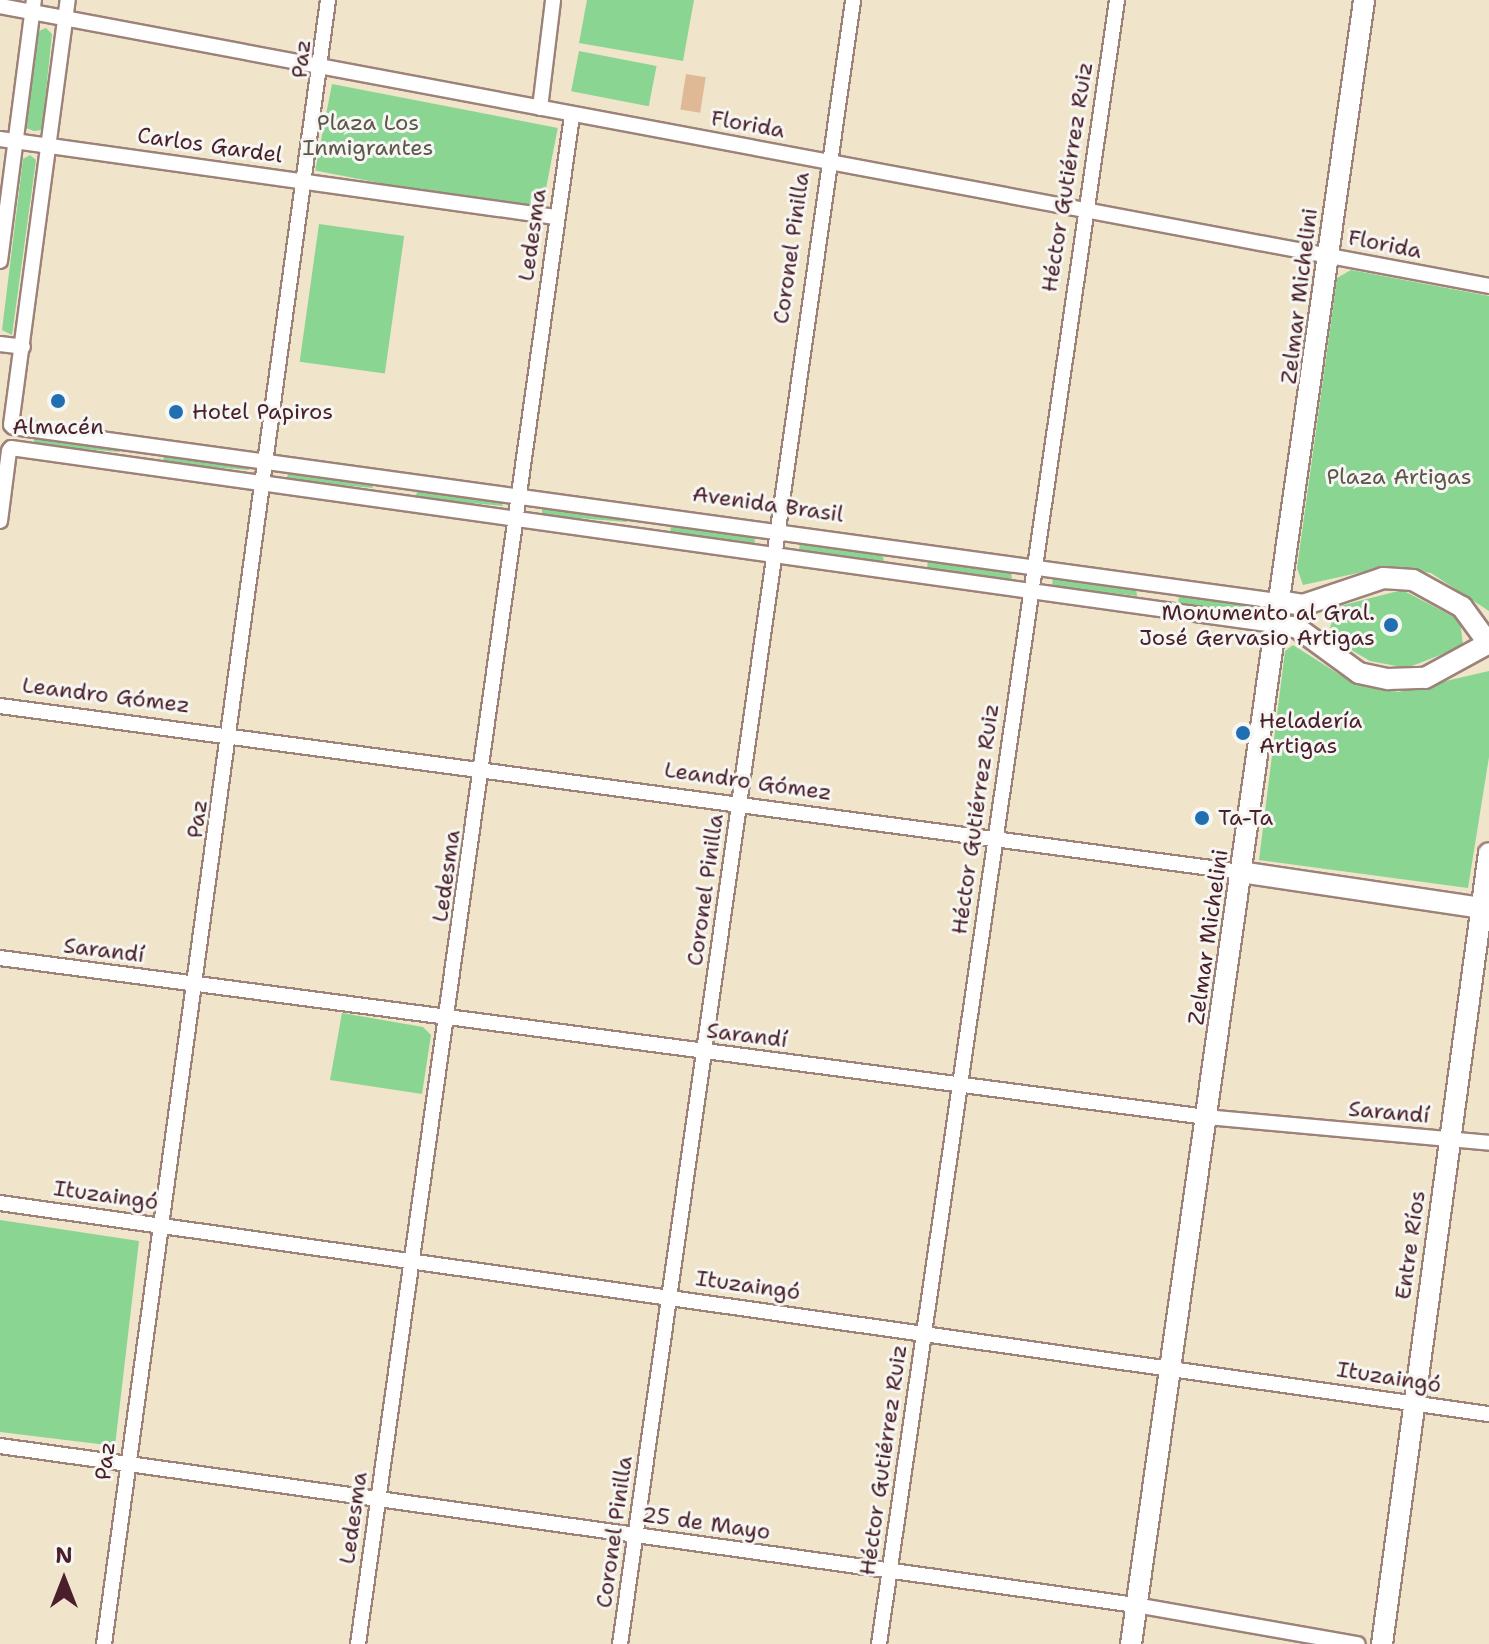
<!DOCTYPE html>
<meta charset="utf-8">
<style>
body{margin:0}
#map{position:relative;width:1489px;height:1644px;overflow:hidden;background:#f0e4ca;font-family:"Shantell Sans",sans-serif}
div>[style]{position:absolute}
.green>*{inset:0;background:#8ad592;transform-origin:0 0}
.building>*{inset:0;background:#dfb895;transform-origin:0 0}
.roads{filter:drop-shadow(2px 0 #9d827a) drop-shadow(-2px 0 #9d827a) drop-shadow(0 2px #9d827a) drop-shadow(0 -2px #9d827a)}
.street>*{height:14px;margin:-7px;padding:0 7px;transform-origin:7px;border-radius:7px;background:#fff}
.secondary>*{height:20px;margin:-10px;padding:0 10px;transform-origin:10px;border-radius:10px;background:#fff}
.dots>*{width:22px;height:22px;translate:-50% -50%;box-sizing:border-box;border:4px solid #f6f6f2;border-radius:50%}
span{translate:-50% -50%;white-space:nowrap;text-align:center;line-height:1.15;-webkit-text-stroke:6px #f6f6f2;paint-order:stroke}
.street-label{font-size:22px;color:#4a1f2b}
.park-label{font-size:22px;color:#5d564a}
.poi-label{font-size:22px;color:#4a1f2b}
.left{translate:0 -50%;text-align:left}
.right{translate:-100% -50%;text-align:right}
.north{position:absolute;left:24px;top:1540px;width:80px;height:80px;-webkit-text-stroke:6px #f6f6f2;paint-order:stroke;rotate:0deg;font-size:22px;font-weight:700;line-height:32px;text-align:center;color:#4a1f2b}
.north::after{content:'';display:block;margin:auto;width:28px;height:36px;background:#4a1f2b;clip-path:polygon(50% 0,100% 100%,50% 72%,0 100%)}
</style>
<div id="map">
<div class="green">
<i style="clip-path:polygon(587px 0,694px 0,683px 61px,579px 43px)"></i>
<i style="clip-path:polygon(46px 28px,52px 34px,42px 130px,34px 131px,26px 128px,39px 31px)"></i>
<i style="left:579px;top:51px;width:79px;height:41px;rotate:11deg"></i>
<i style="left:332px;top:84px;width:230px;height:88px;rotate:11deg"></i>
<i style="clip-path:polygon(30px 155px,36px 160px,12px 335px,2px 330px,23px 159px)"></i>
<i style="left:319px;top:224px;width:86px;height:139px;rotate:8deg"></i>
<i style="clip-path:polygon(1351px 270px,1489px 296px,1489px 611px,1431px 573px,1390px 566px,1303px 585px,1297px 568px,1337px 278px)"></i>
<i style="clip-path:polygon(34px 436px,117px 447px,120px 452px,34px 445px)"></i>
<i style="clip-path:polygon(164px 453px,246px 465px,249px 470px,163px 463px)"></i>
<i style="clip-path:polygon(288px 471px,371px 482px,373px 488px,287px 480px)"></i>
<i style="clip-path:polygon(417px 489px,500px 500px,503px 506px,416px 498px)"></i>
<i style="clip-path:polygon(542px 506px,625px 517px,627px 522px,542px 515px)"></i>
<i style="clip-path:polygon(671px 524px,754px 535px,755px 543px,670px 533px)"></i>
<i style="clip-path:polygon(800px 542px,882px 553px,884px 561px,799px 551px)"></i>
<i style="clip-path:polygon(928px 559px,1011px 571px,1012px 579px,927px 569px)"></i>
<i style="clip-path:polygon(1053px 577px,1136px 588px,1137px 596px,1052px 586px)"></i>
<i style="clip-path:polygon(1402px 590px,1460px 620px,1463px 646px,1407px 668px,1370px 661px,1336px 641px,1330px 628px,1336px 607px)"></i>
<i style="clip-path:polygon(1179px 594px,1261px 606px,1263px 614px,1178px 604px)"></i>
<i style="clip-path:polygon(1293px 645px,1345px 678px,1398px 692px,1489px 671px,1489px 757px,1468px 888px,1259px 860px,1285px 651px)"></i>
<i style="clip-path:polygon(342px 1013px,423px 1027px,431px 1035px,422px 1094px,330px 1080px)"></i>
<i style="clip-path:polygon(0 1220px,139px 1241px,115px 1446px,0 1432px)"></i>
</div>
<div class="building">
<i style="left:686px;top:74px;width:20px;height:36px;rotate:9deg"></i>
</div>
<div class="roads">
<div class="street">
<i style="left:0;top:6px;width:1515px;rotate:10.65deg"></i>
<i style="left:540px;top:108px;width:109px;rotate:-83.1deg"></i>
<i style="left:0;top:139px;width:561px;rotate:7.99deg"></i>
<i style="left:0;top:261px;width:263px;rotate:-82.6deg"></i>
<i style="left:0;top:344px;width:23px;rotate:7deg"></i>
<i style="left:11px;top:425px;width:429px;rotate:-82.4deg"></i>
<i style="left:13px;top:427px;width:1283px;rotate:7.84deg"></i>
<i style="left:11px;top:448px;width:1281px;rotate:7.98deg"></i>
<i style="left:0;top:521px;width:71px;rotate:-82.7deg"></i>
<i style="left:0;top:706px;width:1252px;rotate:7.62deg"></i>
<i style="left:0;top:958px;width:1216px;rotate:7.51deg"></i>
<i style="left:1206px;top:1117px;width:284px;rotate:5.2deg"></i>
<i style="left:0;top:1203px;width:1504px;rotate:8.07deg"></i>
<i style="left:0;top:1446px;width:1147px;rotate:7.97deg"></i>
<i style="left:1136px;top:1605px;width:225px;rotate:10deg"></i>
<i style="left:104px;top:1644px;width:1659px;rotate:-82.24deg"></i>
<i style="left:358px;top:1644px;width:1544px;rotate:-82.03deg"></i>
<i style="left:620px;top:1644px;width:1660px;rotate:-81.93deg"></i>
<i style="left:879px;top:1644px;width:1661px;rotate:-81.76deg"></i>
</div>
<div class="secondary">
<i style="left:1284px;top:602px;width:19px;rotate:9deg"></i>
<i style="left:1303px;top:605px;width:84px;rotate:-18.6deg"></i>
<i style="left:1383px;top:578px;width:30px;rotate:4deg"></i>
<i style="left:1413px;top:580px;width:56px;rotate:28.9deg"></i>
<i style="left:1462px;top:607px;width:46px;rotate:53.9deg"></i>
<i style="left:1280px;top:626px;width:16px;rotate:4deg"></i>
<i style="left:1296px;top:627px;width:78px;rotate:36.1deg"></i>
<i style="left:1359px;top:673px;width:30px;rotate:12deg"></i>
<i style="left:1388px;top:679px;width:37px;rotate:-2deg"></i>
<i style="left:1425px;top:678px;width:71px;rotate:-28.7deg"></i>
<i style="left:1241px;top:872px;width:251px;rotate:8.5deg"></i>
<i style="left:1131px;top:1644px;width:1660px;rotate:-81.93deg"></i>
<i style="left:1382px;top:1644px;width:798px;rotate:-82.3deg"></i>
</div>
</div>
<div class="dots">
<i style="left:58px;top:401px;background:#1f6fb2"></i>
<i style="left:176px;top:412px;background:#1f6fb2"></i>
<i style="left:1391px;top:625px;background:#1f6fb2"></i>
<i style="left:1243px;top:733px;background:#1f6fb2"></i>
<i style="left:1202px;top:818px;background:#1f6fb2"></i>
</div>
<div class="street-label">
<span style="left:301px;top:59px;rotate:-84deg">Paz</span>
<span style="left:748px;top:124px;rotate:10deg">Florida</span>
<span style="left:210px;top:145px;rotate:8deg">Carlos Gardel</span>
<span style="left:1067px;top:177px;rotate:-81deg">Héctor Gutiérrez Ruiz</span>
<span style="left:532px;top:235px;rotate:-82deg">Ledesma</span>
<span style="left:1385px;top:244px;rotate:11deg">Florida</span>
<span style="left:791px;top:248px;rotate:-82deg">Coronel Pinilla</span>
<span style="left:1299px;top:296px;rotate:-83deg">Zelmar Michelini</span>
<span style="left:768px;top:504px;rotate:8deg">Avenida Brasil</span>
<span style="left:106px;top:695px;rotate:7deg">Leandro Gómez</span>
<span style="left:748px;top:781px;rotate:8deg">Leandro Gómez</span>
<span style="left:197px;top:819px;rotate:-82deg">Paz</span>
<span style="left:975px;top:819px;rotate:-82deg">Héctor Gutiérrez Ruiz</span>
<span style="left:446px;top:876px;rotate:-82deg">Ledesma</span>
<span style="left:705px;top:890px;rotate:-82deg">Coronel Pinilla</span>
<span style="left:1208px;top:937px;rotate:-82deg">Zelmar Michelini</span>
<span style="left:104px;top:950px;rotate:7deg">Sarandí</span>
<span style="left:747px;top:1035px;rotate:7deg">Sarandí</span>
<span style="left:1389px;top:1112px;rotate:5deg">Sarandí</span>
<span style="left:106px;top:1195px;rotate:8deg">Ituzaingó</span>
<span style="left:1410px;top:1245px;rotate:-82deg">Entre Ríos</span>
<span style="left:748px;top:1285px;rotate:8deg">Ituzaingó</span>
<span style="left:1389px;top:1377px;rotate:9deg">Ituzaingó</span>
<span style="left:883px;top:1460px;rotate:-82deg">Héctor Gutiérrez Ruiz</span>
<span style="left:105px;top:1461px;rotate:-83deg">Paz</span>
<span style="left:353px;top:1518px;rotate:-82deg">Ledesma</span>
<span style="left:706px;top:1523px;rotate:8deg">25 de Mayo</span>
<span style="left:614px;top:1532px;rotate:-82deg">Coronel Pinilla</span>
</div>
<div class="park-label">
<span style="left:368px;top:135px">Plaza Los<br>Inmigrantes</span>
<span style="left:1399px;top:477px">Plaza Artigas</span>
</div>
<div class="poi-label">
<span class="left" style="left:192px;top:412px">Hotel Papiros</span>
<span style="left:58px;top:427px">Almacén</span>
<span class="right" style="left:1375px;top:625px">Monumento al Gral.<br>José Gervasio Artigas</span>
<span class="left" style="left:1259px;top:733px">Heladería<br>Artigas</span>
<span class="left" style="left:1218px;top:818px">Ta-Ta</span>
</div>
<div class="north">N</div>
</div>
